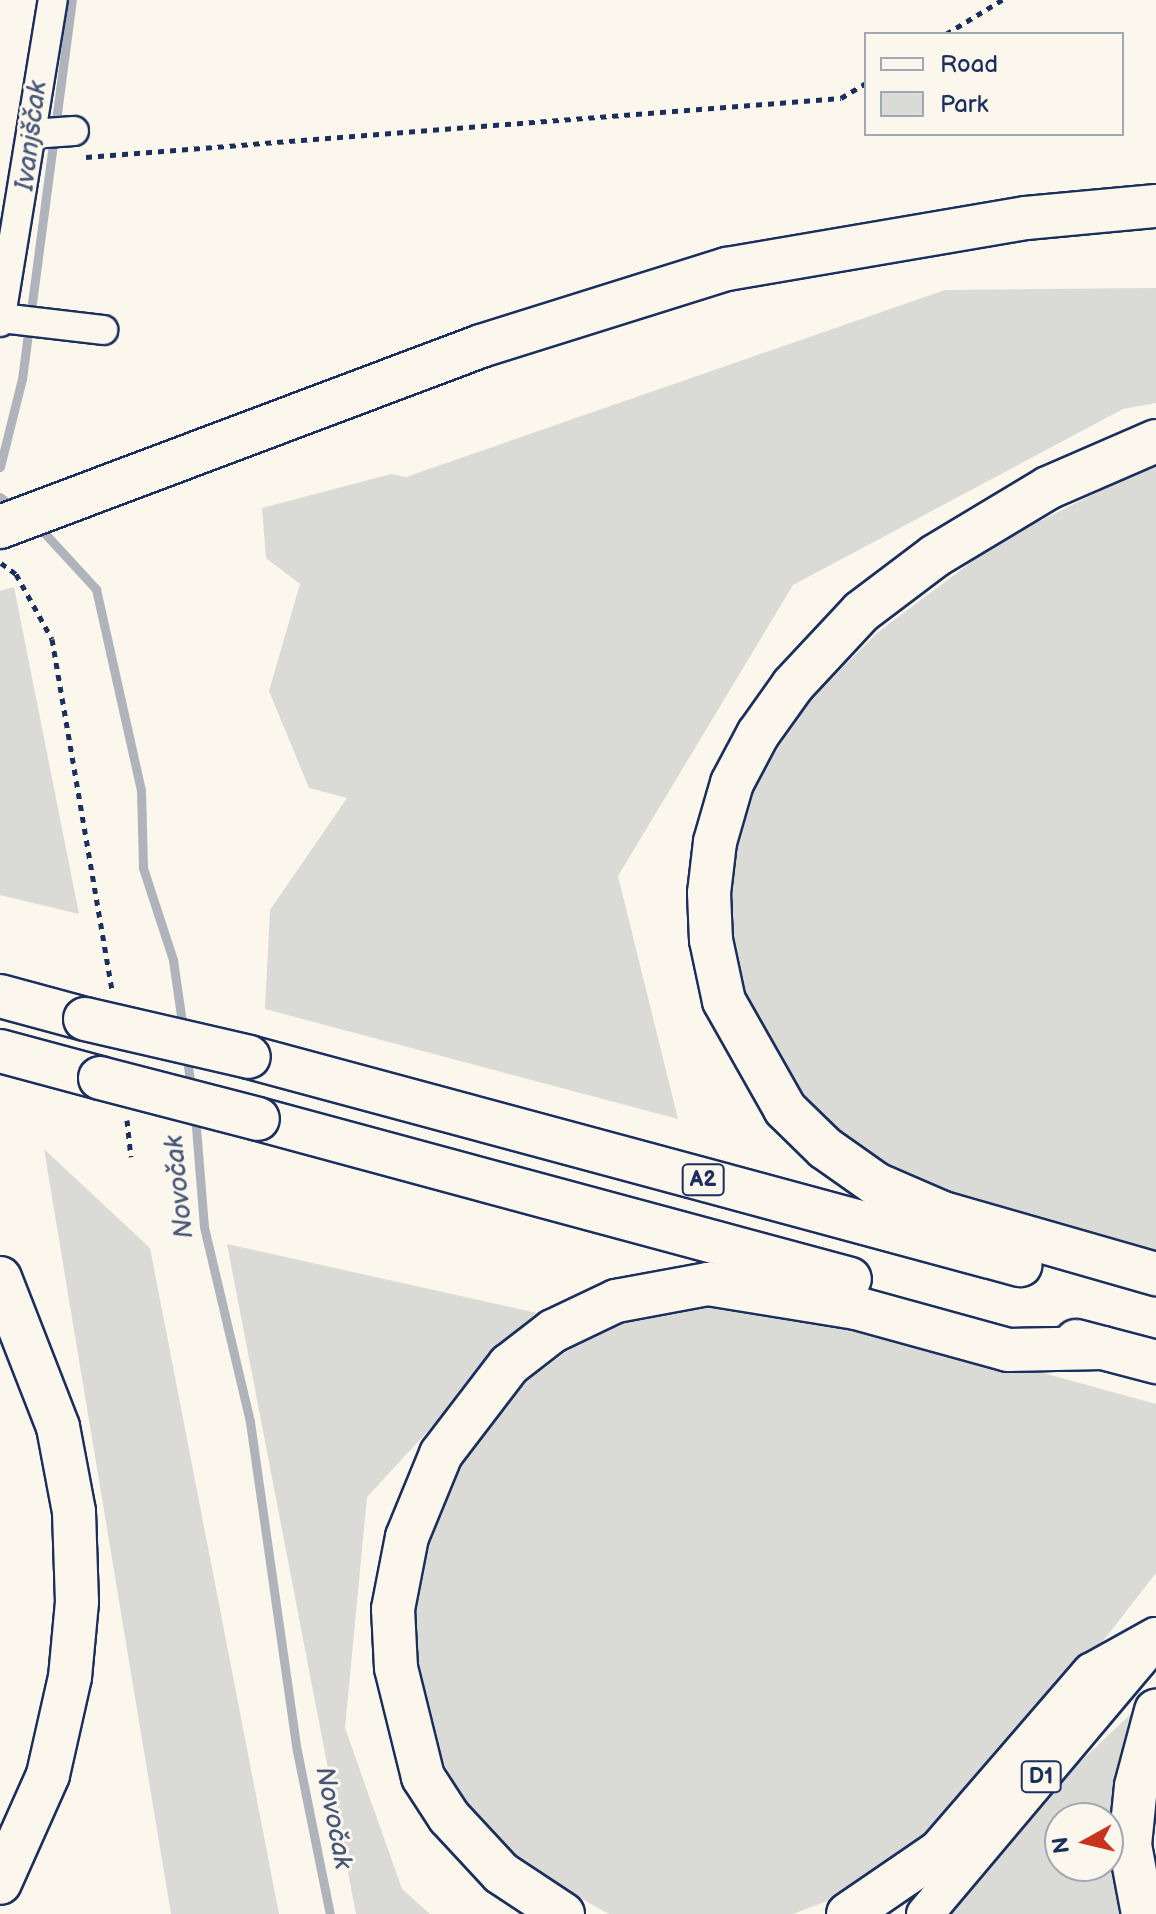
<!DOCTYPE html>
<meta charset="utf-8">
<style>
body{margin:0}
#map{position:relative;width:1156px;height:1914px;overflow:hidden;background:#fbf7ec;font-family:"Balsamiq Sans",sans-serif}
div>[style]{position:absolute}
.green>*{inset:0;background:#dadad7}
.stream>*{height:9px;margin:-4.5px;padding:0 4.5px;transform-origin:4.5px;border-radius:4.5px;background:#afb3bb}
.path>*{height:5px;margin-top:-2.5px;transform-origin:0;background:repeating-linear-gradient(90deg,#1b2f5e 0 6px,transparent 0 12px)}
.roads{filter:drop-shadow(2px 0 #1b2f5e) drop-shadow(-2px 0 #1b2f5e) drop-shadow(0 2px #1b2f5e) drop-shadow(0 -2px #1b2f5e)}
.minor>*{height:28px;margin:-14px;padding:0 14px;transform-origin:14px;border-radius:14px;background:#fbf7ec}
.major>*{height:36px;margin:-18px;padding:0 18px;transform-origin:18px;border-radius:18px;background:#fbf7ec}
.highway>*{height:42px;margin:-21px;padding:0 21px;transform-origin:21px;border-radius:21px;background:#fbf7ec}
.bridges{filter:drop-shadow(2px 0 #1b2f5e) drop-shadow(-2px 0 #1b2f5e) drop-shadow(0 2px #1b2f5e) drop-shadow(0 -2px #1b2f5e)}
.highway-bridge>*{height:42px;margin:-21px;padding:0 21px;transform-origin:21px;border-radius:21px;background:#fbf7ec}
span{translate:-50% -50%;white-space:nowrap;text-align:center;line-height:1.15;-webkit-text-stroke:6px #fbf7ec;paint-order:stroke}
.shield-label span{padding:2px 6px;background:#fbf7ec;border:2px solid;border-radius:6px;-webkit-text-stroke-width:0}
.shield-label{font-size:22px;color:#1b2f5e;font-weight:700}
.water-label{font-size:26px;color:#47577a;font-style:italic}
.legend{position:absolute;left:864px;top:32px;width:260px;height:104px;box-sizing:border-box;background:#fbf7ec;border:2px solid #a1a7b3;margin:0;padding:10px 14px;list-style:none;font-size:24px;color:#1b2f5e}
.legend li{display:flex;align-items:center;gap:16px;height:40px}
.legend b{width:40px;border:2px solid #a1a7b3}
.north{position:absolute;left:1044px;top:1802px;width:80px;height:80px;box-sizing:border-box;background:#fbf7ec;border:2px solid #a1a7b3;border-radius:50%;rotate:262deg;font-size:22px;font-weight:700;line-height:32px;text-align:center;color:#1b2f5e}
.north::after{content:'';display:block;margin:auto;width:28px;height:36px;background:#c8321e;clip-path:polygon(50% 0,100% 100%,50% 72%,0 100%)}
</style>
<div id="map">
<div class="green">
<i style="clip-path:polygon(1156px 288px,1156px 403px,1123px 409px,793px 585px,618px 876px,678px 1119px,265px 1009px,270px 910px,347px 798px,309px 788px,269px 691px,300px 584px,266px 558px,262px 508px,391px 474px,406px 477px,945px 290px)"></i>
<i style="clip-path:polygon(1156px 463px,1156px 1260px,948px 1201px,827px 1126px,752px 1022px,731px 947px,732px 863px,757px 781px,807px 703px,877px 633px,998px 542px)"></i>
<i style="clip-path:polygon(14px 587px,79px 914px,0 895px,0 591px)"></i>
<i style="clip-path:polygon(44px 1149px,150px 1248px,279px 1914px,171px 1914px)"></i>
<i style="clip-path:polygon(227px 1244px,537px 1313px,367px 1497px,345px 1728px,402px 1889px,430px 1914px,356px 1914px)"></i>
<i style="clip-path:polygon(711px 1301px,858px 1322px,1156px 1404px,1156px 1573px,1071px 1682px,960px 1806px,900px 1860px,843px 1895px,793px 1914px,609px 1914px,526px 1868px,476px 1821px,438px 1753px,419px 1690px,416px 1612px,430px 1535px,458px 1468px,493px 1415px,532px 1377px,587px 1337px,646px 1311px)"></i>
<i style="clip-path:polygon(evenodd,1136px 1709px,1125px 1914px,952px 1914px,1080px 1762px,1136px 1709px,1060px 1818px,1108px 1818px,1108px 1866px,1060px 1866px,1060px 1818px)"></i>
</div>
<div class="stream">
<i style="left:0;top:467px;width:91px;rotate:-76deg"></i>
<i style="left:22px;top:379px;width:382px;rotate:-82.5deg"></i>
<i style="left:0;top:497px;width:20px;rotate:37deg"></i>
<i style="left:38px;top:526px;width:86px;rotate:47.4deg"></i>
<i style="left:96px;top:589px;width:206px;rotate:77.4deg"></i>
<i style="left:141px;top:790px;width:78px;rotate:88.5deg"></i>
<i style="left:143px;top:868px;width:97px;rotate:71.9deg"></i>
<i style="left:173px;top:960px;width:70px;rotate:81.8deg"></i>
<i style="left:186px;top:1052px;width:37px;rotate:82deg"></i>
<i style="left:195px;top:1115px;width:112px;rotate:85.4deg"></i>
<i style="left:204px;top:1227px;width:200px;rotate:76.7deg"></i>
<i style="left:250px;top:1422px;width:332px;rotate:81.9deg"></i>
<i style="left:297px;top:1751px;width:166px;rotate:78.6deg"></i>
</div>
<div class="path">
<i style="left:946px;top:34px;width:66px;rotate:-31.3deg"></i>
<i style="left:86px;top:157px;width:757px;rotate:-4.47deg"></i>
<i style="left:841px;top:98px;width:29px;rotate:-31deg"></i>
<i style="left:1px;top:563px;width:19px;rotate:36deg"></i>
<i style="left:16px;top:574px;width:74px;rotate:61deg"></i>
<i style="left:52px;top:639px;width:357px;rotate:80.3deg"></i>
<i style="left:127px;top:1120px;width:37px;rotate:84deg"></i>
</div>
<div class="roads">
<div class="minor">
<i style="left:32px;top:134px;width:42px;rotate:-4.1deg"></i>
<i style="left:1px;top:318px;width:103px;rotate:6.7deg"></i>
<i style="left:0;top:322px;width:326px;rotate:-80.7deg"></i>
</div>
<div class="major">
<i style="left:925px;top:1914px;width:351px;rotate:-49.9deg"></i>
</div>
<div class="highway">
<i style="left:1156px;top:441px;width:118px;rotate:156.5deg"></i>
<i style="left:1048px;top:488px;width:132px;rotate:149deg"></i>
<i style="left:935px;top:556px;width:93px;rotate:142.9deg"></i>
<i style="left:861px;top:612px;width:100px;rotate:133deg"></i>
<i style="left:793px;top:685px;width:60px;rotate:125.5deg"></i>
<i style="left:758px;top:734px;width:55px;rotate:118deg"></i>
<i style="left:732px;top:783px;width:61px;rotate:106.1deg"></i>
<i style="left:715px;top:842px;width:51px;rotate:96.7deg"></i>
<i style="left:709px;top:893px;width:47px;rotate:87.6deg"></i>
<i style="left:711px;top:940px;width:62px;rotate:78deg"></i>
<i style="left:724px;top:1001px;width:124px;rotate:60.5deg"></i>
<i style="left:785px;top:1109px;width:56px;rotate:44.3deg"></i>
<i style="left:825px;top:1148px;width:62px;rotate:35.2deg"></i>
<i style="left:876px;top:1184px;width:73px;rotate:23.4deg"></i>
<i style="left:943px;top:1213px;width:222px;rotate:16deg"></i>
<i style="left:0;top:527px;width:514px;rotate:-20.62deg"></i>
<i style="left:481px;top:346px;width:258px;rotate:-17.4deg"></i>
<i style="left:727px;top:269px;width:303px;rotate:-9.7deg"></i>
<i style="left:1026px;top:218px;width:131px;rotate:-5.3deg"></i>
<i style="left:0;top:996px;width:88px;rotate:15.1deg"></i>
<i style="left:0;top:1051px;width:104px;rotate:15.1deg"></i>
<i style="left:249px;top:1057px;width:799px;rotate:15.1deg"></i>
<i style="left:258px;top:1119px;width:613px;rotate:15.12deg"></i>
<i style="left:0;top:1278px;width:160px;rotate:68.7deg"></i>
<i style="left:58px;top:1427px;width:86px;rotate:79.3deg"></i>
<i style="left:74px;top:1512px;width:90px;rotate:88.1deg"></i>
<i style="left:77px;top:1602px;width:75px;rotate:95.3deg"></i>
<i style="left:70px;top:1677px;width:100px;rotate:102.7deg"></i>
<i style="left:48px;top:1775px;width:118px;rotate:114deg"></i>
<i style="left:1076px;top:1341px;width:83px;rotate:14.7deg"></i>
<i style="left:563px;top:1914px;width:74px;rotate:-146.5deg"></i>
<i style="left:501px;top:1873px;width:76px;rotate:-132.9deg"></i>
<i style="left:449px;top:1817px;width:48px;rotate:-123deg"></i>
<i style="left:423px;top:1777px;width:112px;rotate:-103.9deg"></i>
<i style="left:396px;top:1668px;width:59px;rotate:-92.9deg"></i>
<i style="left:393px;top:1609px;width:73px;rotate:-79deg"></i>
<i style="left:407px;top:1537px;width:90px;rotate:-67.7deg"></i>
<i style="left:441px;top:1454px;width:112px;rotate:-52.6deg"></i>
<i style="left:509px;top:1365px;width:56px;rotate:-37.7deg"></i>
<i style="left:553px;top:1331px;width:70px;rotate:-25.5deg"></i>
<i style="left:616px;top:1301px;width:94px;rotate:-10.5deg"></i>
<i style="left:708px;top:1284px;width:150px;rotate:9.2deg"></i>
<i style="left:856px;top:1308px;width:158px;rotate:15.4deg"></i>
<i style="left:1008px;top:1350px;width:95px;rotate:-1.2deg"></i>
<i style="left:848px;top:1914px;width:112px;rotate:-34.4deg"></i>
<i style="left:940px;top:1851px;width:234px;rotate:-49.2deg"></i>
<i style="left:1093px;top:1674px;width:72px;rotate:-29.1deg"></i>
<i style="left:1143px;top:1914px;width:70px;rotate:-100.7deg"></i>
<i style="left:1130px;top:1845px;width:59px;rotate:-84.2deg"></i>
<i style="left:1136px;top:1786px;width:78px;rotate:-75.1deg"></i>
</div>
</div>
<div class="bridges">
<div class="highway-bridge">
<i style="left:85px;top:1019px;width:168px;rotate:13deg"></i>
<i style="left:100px;top:1078px;width:163px;rotate:14.5deg"></i>
</div>
</div>
<div class="shield-label">
<span style="left:703px;top:1180px">A2</span>
<span style="left:1041px;top:1777px">D1</span>
</div>
<div class="water-label">
<span style="left:32px;top:136px;rotate:-83deg">Ivanjščak</span>
<span style="left:180px;top:1187px;rotate:-96deg">Novočak</span>
<span style="left:333px;top:1818px;rotate:79deg">Novočak</span>
</div>
<ul class="legend">
<li><b style="height:10px;background:#fbf7ec"></b>Road</li>
<li><b style="height:22px;background:#dadad7"></b>Park</li>
</ul>
<div class="north">N</div>
</div>
